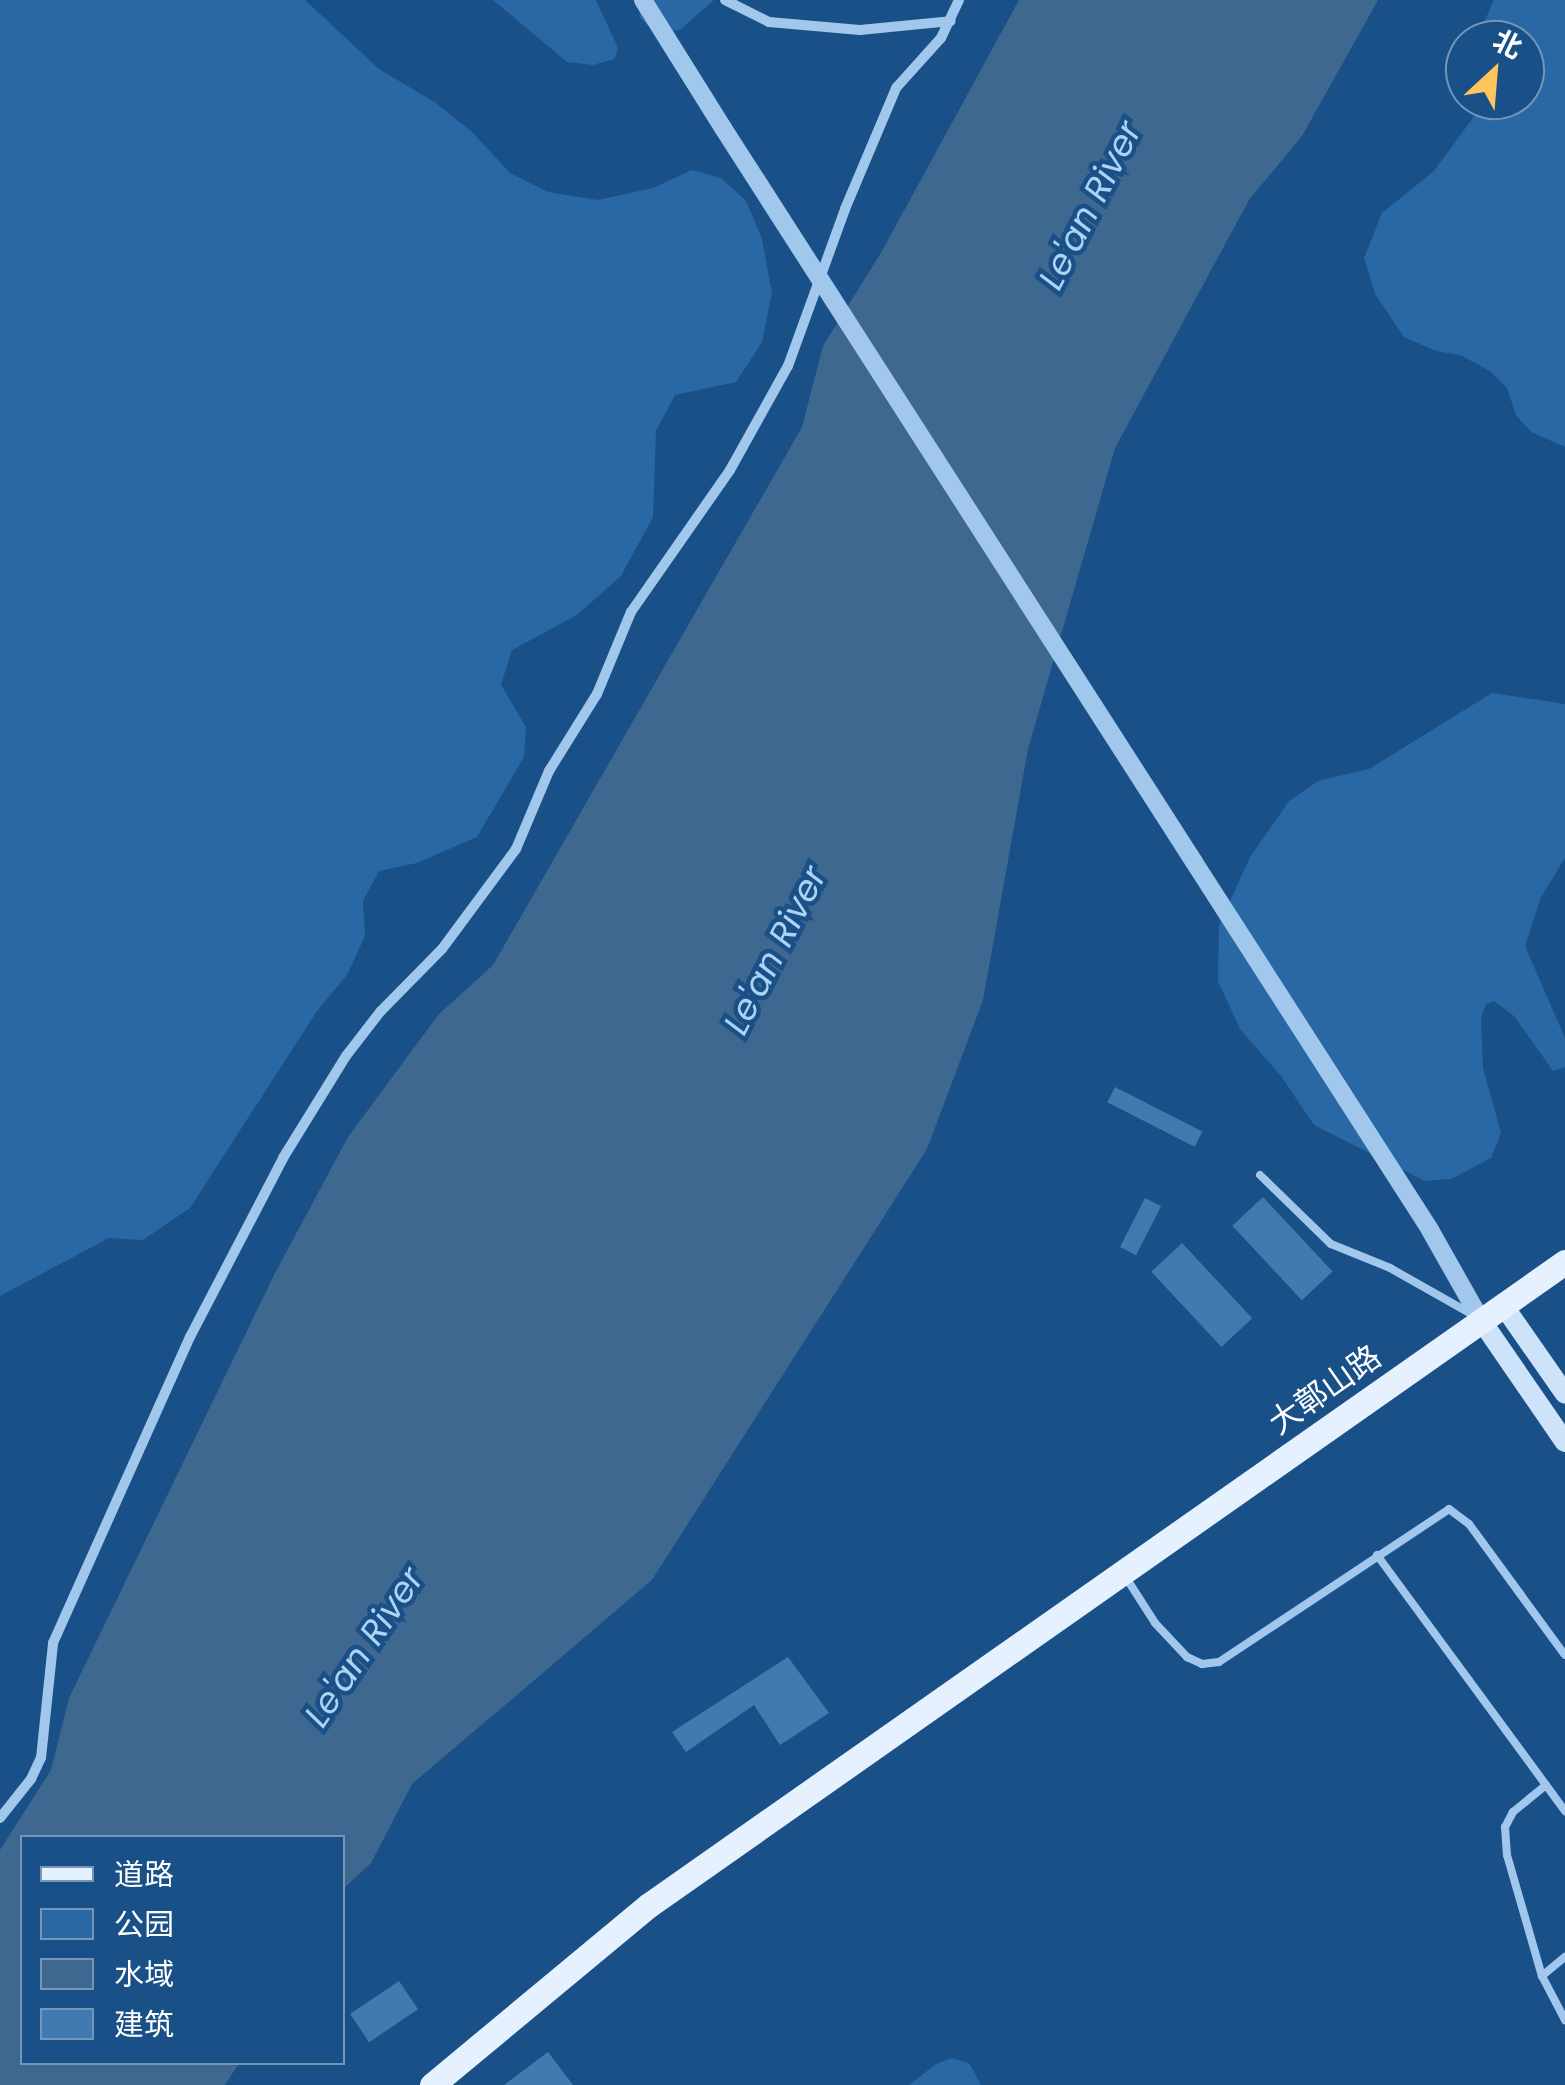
<!DOCTYPE html>
<meta charset="utf-8">
<style>
body{margin:0}
#map{position:relative;width:1565px;height:2085px;overflow:hidden;background:#195087;font-family:Poppins,"Noto Sans SC",sans-serif}
div>[style]{position:absolute}
.green>*{inset:0;background:#2968a4}
.water>*{inset:0;background:#3f6890}
.building>*{inset:0;background:#427ab0;transform-origin:0 0}
.service>*{height:8px;margin:-4px;padding:0 4px;transform-origin:4px;border-radius:4px;background:#a1c8ec}
.minor>*{height:10px;margin:-5px;padding:0 5px;transform-origin:5px;border-radius:5px;background:#a1c8ec}
.tertiary>*{height:18px;margin:-9px;padding:0 9px;transform-origin:9px;border-radius:9px;background:#a1c8ec}
.secondary>*{height:20px;margin:-10px;padding:0 10px;transform-origin:10px;border-radius:10px;background:#cde3f9}
.primary>*{height:25px;margin:-12.5px;padding:0 12.5px;transform-origin:12.5px;border-radius:12.5px;background:#e6f1ff}
.tertiary-bridge>*{height:18px;margin:-9px;padding:0 9px;transform-origin:9px;border-radius:9px;background:#a1c8ec}
span{translate:-50% -50%;white-space:nowrap;text-align:center;line-height:1.15;-webkit-text-stroke:9px #195087;paint-order:stroke}
.street-label{font-size:32px;color:#fff}
.water-label{font-size:35px;color:#acd2f4;font-style:italic}
.legend{position:absolute;left:20px;top:1835px;width:325px;height:230px;box-sizing:border-box;background:#195087;border:2px solid #7596b7;margin:0;padding:12px 18px;list-style:none;font-size:30px;color:#fff}
.legend li{display:flex;align-items:center;gap:20px;height:50px}
.legend b{width:50px;border:2px solid #7596b7}
.north{position:absolute;left:1445px;top:20px;width:100px;height:100px;box-sizing:border-box;background:#195087;border:2px solid #7596b7;border-radius:50%;rotate:26deg;font-size:28px;font-weight:700;line-height:40px;text-align:center;color:#fff}
.north::after{content:'';display:block;margin:auto;width:35px;height:45px;background:#ffc55c;clip-path:polygon(50% 0,100% 100%,50% 72%,0 100%)}
</style>
<div id="map">
<div class="green">
<i style="clip-path:polygon(0 0,305px 0,379px 69px,436px 103px,472px 132px,510px 173px,548px 192px,598px 200px,653px 188px,692px 170px,721px 178px,746px 201px,762px 239px,772px 293px,762px 342px,736px 382px,675px 395px,656px 431px,653px 517px,621px 576px,577px 615px,512px 650px,501px 685px,526px 727px,524px 757px,477px 837px,417px 863px,379px 871px,363px 901px,365px 936px,347px 975px,317px 1011px,190px 1208px,143px 1240px,109px 1238px,0 1296px)"></i>
<i style="clip-path:polygon(493px 0,596px 0,618px 48px,614px 59px,593px 65px,567px 62px)"></i>
<i style="clip-path:polygon(639px 0,714px 0,680px 30px,655px 32px,640px 18px)"></i>
<i style="clip-path:polygon(1494px 0,1565px 0,1565px 447px,1531px 432px,1516px 415px,1507px 388px,1490px 371px,1460px 355px,1436px 351px,1404px 337px,1375px 294px,1364px 258px,1382px 213px,1434px 171px,1486px 100px,1525px 100px,1525px 40px,1485px 40px,1485px 20px)"></i>
<i style="clip-path:polygon(1492px 693px,1565px 704px,1565px 858px,1541px 897px,1525px 946px,1565px 1038px,1565px 1067px,1553px 1071px,1514px 1016px,1494px 1001px,1486px 1004px,1481px 1017px,1483px 1068px,1501px 1133px,1491px 1158px,1451px 1179px,1425px 1181px,1314px 1125px,1281px 1076px,1240px 1029px,1218px 981px,1219px 926px,1250px 857px,1289px 801px,1318px 781px,1369px 769px)"></i>
<i style="clip-path:polygon(952px 2058px,969px 2063px,981px 2085px,909px 2085px,936px 2064px)"></i>
</div>
<div class="water">
<i style="clip-path:polygon(1019px 0,1378px 0,1302px 136px,1249px 200px,1115px 448px,1028px 749px,983px 1000px,927px 1149px,652px 1580px,412px 1784px,371px 1863px,343px 1889px,342px 1838px,22px 1838px,22px 2062px,239px 2063px,225px 2085px,0 2085px,0 1850px,51px 1770px,69px 1698px,275px 1273px,348px 1137px,439px 1014px,493px 965px,802px 427px,823px 346px,882px 251px)"></i>
</div>
<div class="building">
<i style="left:1115px;top:1087px;width:98px;height:17px;rotate:27deg"></i>
<i style="left:1263px;top:1197px;width:102px;height:42px;rotate:47deg"></i>
<i style="left:1145px;top:1198px;width:18px;height:55px;rotate:27deg"></i>
<i style="left:1182px;top:1243px;width:103px;height:42px;rotate:47deg"></i>
<i style="clip-path:polygon(788px 1657px,829px 1713px,780px 1745px,754px 1705px,686px 1752px,672px 1732px)"></i>
<i style="left:399px;top:1981px;width:34px;height:59px;rotate:56deg"></i>
<i style="clip-path:polygon(548px 2052px,573px 2085px,504px 2085px)"></i>
</div>
<div class="service">
<i style="left:1260px;top:1175px;width:99px;rotate:44.2deg"></i>
<i style="left:1331px;top:1244px;width:64px;rotate:22.1deg"></i>
<i style="left:1390px;top:1268px;width:95px;rotate:29.5deg"></i>
<i style="left:1377px;top:1555px;width:318px;rotate:53.7deg"></i>
<i style="left:1125px;top:1576px;width:56px;rotate:57.4deg"></i>
<i style="left:1155px;top:1623px;width:47px;rotate:46.7deg"></i>
<i style="left:1187px;top:1657px;width:17px;rotate:25deg"></i>
<i style="left:1202px;top:1664px;width:17px;rotate:-7deg"></i>
<i style="left:1219px;top:1662px;width:276px;rotate:-33.6deg"></i>
<i style="left:1449px;top:1509px;width:25px;rotate:37deg"></i>
<i style="left:1469px;top:1524px;width:162px;rotate:53.8deg"></i>
<i style="left:1546px;top:1785px;width:43px;rotate:140.7deg"></i>
<i style="left:1513px;top:1812px;width:17px;rotate:118deg"></i>
<i style="left:1505px;top:1827px;width:28px;rotate:86deg"></i>
<i style="left:1507px;top:1855px;width:126px;rotate:73.9deg"></i>
<i style="left:1542px;top:1976px;width:50px;rotate:62.4deg"></i>
<i style="left:1542px;top:1976px;width:30px;rotate:-40deg"></i>
</div>
<div class="minor">
<i style="left:725px;top:0;width:49px;rotate:26.6deg"></i>
<i style="left:769px;top:22px;width:91px;rotate:5deg"></i>
<i style="left:860px;top:30px;width:91px;rotate:-5.6deg"></i>
<i style="left:0;top:1818px;width:50px;rotate:-51.5deg"></i>
<i style="left:31px;top:1779px;width:23px;rotate:-65deg"></i>
<i style="left:41px;top:1758px;width:116px;rotate:-84deg"></i>
<i style="left:53px;top:1643px;width:335px;rotate:-65.9deg"></i>
<i style="left:190px;top:1337px;width:202px;rotate:-62.5deg"></i>
<i style="left:283px;top:1158px;width:120px;rotate:-58.3deg"></i>
<i style="left:346px;top:1056px;width:56px;rotate:-52.3deg"></i>
<i style="left:380px;top:1012px;width:88px;rotate:-45.5deg"></i>
<i style="left:442px;top:949px;width:124px;rotate:-53.5deg"></i>
<i style="left:516px;top:849px;width:85px;rotate:-67.1deg"></i>
<i style="left:549px;top:771px;width:91px;rotate:-58.1deg"></i>
<i style="left:597px;top:694px;width:89px;rotate:-67.5deg"></i>
<i style="left:631px;top:612px;width:173px;rotate:-55.1deg"></i>
<i style="left:730px;top:470px;width:119px;rotate:-60.9deg"></i>
<i style="left:788px;top:366px;width:167px;rotate:-70deg"></i>
<i style="left:845px;top:209px;width:131px;rotate:-67.1deg"></i>
<i style="left:896px;top:88px;width:67px;rotate:-48deg"></i>
<i style="left:941px;top:38px;width:42px;rotate:-64.7deg"></i>
</div>
<div class="tertiary">
<i style="left:643px;top:0;width:151px;rotate:58deg"></i>
<i style="left:1194px;top:862px;width:437px;rotate:57.3deg"></i>
<i style="left:1430px;top:1230px;width:103px;rotate:60.5deg"></i>
</div>
<div class="secondary">
<i style="left:1503px;top:1305px;width:108px;rotate:55.1deg"></i>
<i style="left:1481px;top:1320px;width:148px;rotate:55.5deg"></i>
</div>
<div class="primary">
<i style="left:432px;top:2085px;width:282px;rotate:-39.7deg"></i>
<i style="left:649px;top:1905px;width:1119px;rotate:-35.07deg"></i>
</div>
<div class="tertiary-bridge">
<i style="left:723px;top:128px;width:872px;rotate:57.31deg"></i>
</div>
<div class="street-label">
<span style="left:1325px;top:1390px;rotate:-35deg">大鄣山路</span>
</div>
<div class="water-label">
<span style="left:1090px;top:205px;rotate:-63deg">Le'an River</span>
<span style="left:775px;top:950px;rotate:-63deg">Le'an River</span>
<span style="left:364px;top:1647px;rotate:-56deg">Le'an River</span>
</div>
<ul class="legend">
<li><b style="height:12px;background:#e6f1ff"></b>道路</li>
<li><b style="height:28px;background:#2968a4"></b>公园</li>
<li><b style="height:28px;background:#3f6890"></b>水域</li>
<li><b style="height:28px;background:#427ab0"></b>建筑</li>
</ul>
<div class="north">北</div>
</div>
